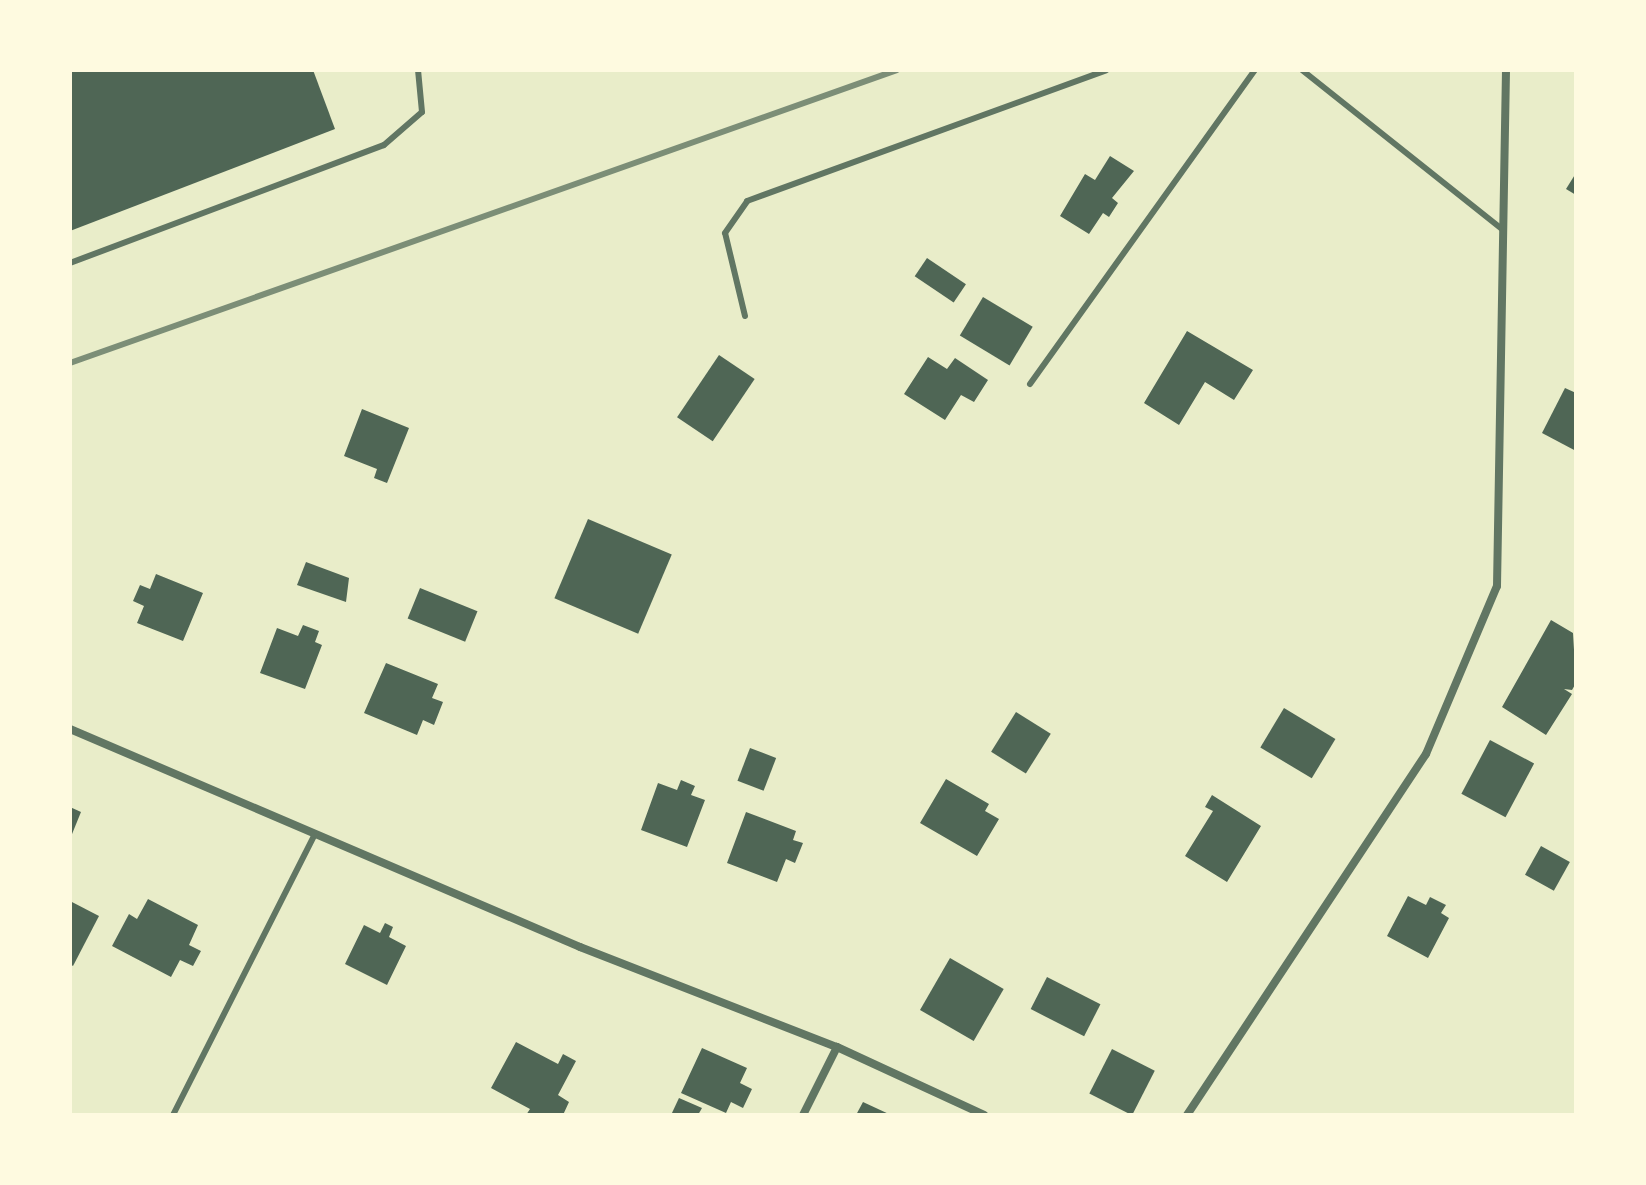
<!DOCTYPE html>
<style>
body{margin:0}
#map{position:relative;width:1646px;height:1185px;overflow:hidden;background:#e9edc9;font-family:Quicksand,sans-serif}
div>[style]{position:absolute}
.building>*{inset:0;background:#4f6655;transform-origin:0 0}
.service>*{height:6px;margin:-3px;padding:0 3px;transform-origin:3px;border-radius:3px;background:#617663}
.minor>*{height:8px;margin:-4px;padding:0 4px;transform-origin:4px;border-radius:4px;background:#617663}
.rail>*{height:6px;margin:-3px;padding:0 3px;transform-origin:3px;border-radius:3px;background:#7c8e77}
span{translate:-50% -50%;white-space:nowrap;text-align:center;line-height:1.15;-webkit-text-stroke:6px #fefae0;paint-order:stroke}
.frame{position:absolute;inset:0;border:72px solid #fefae0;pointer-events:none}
</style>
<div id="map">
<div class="building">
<i style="clip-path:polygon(70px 70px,313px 70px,335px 129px,70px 231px)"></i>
<i style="clip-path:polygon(1110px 156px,1134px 171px,1112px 198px,1118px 203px,1109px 217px,1103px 213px,1089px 234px,1060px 216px,1085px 174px,1095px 180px)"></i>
<i style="clip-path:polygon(1576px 173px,1576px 195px,1566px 189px)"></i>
<i style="left:927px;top:258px;width:47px;height:22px;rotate:34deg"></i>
<i style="left:983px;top:297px;width:58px;height:45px;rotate:31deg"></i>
<i style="clip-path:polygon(1187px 331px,1253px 370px,1234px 400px,1205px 382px,1179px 425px,1144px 403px)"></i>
<i style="left:719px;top:355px;width:43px;height:75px;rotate:34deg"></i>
<i style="clip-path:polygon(928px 357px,947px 369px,955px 358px,988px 380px,974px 402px,961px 395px,945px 420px,904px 394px)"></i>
<i style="clip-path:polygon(1565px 388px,1576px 393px,1576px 451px,1542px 433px)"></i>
<i style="clip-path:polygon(362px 409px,409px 428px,387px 483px,374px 478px,377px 469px,344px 456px)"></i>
<i style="left:588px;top:519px;width:91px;height:86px;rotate:23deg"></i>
<i style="clip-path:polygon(306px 562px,349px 578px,346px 602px,297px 585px)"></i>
<i style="clip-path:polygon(156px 574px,203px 593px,183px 641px,137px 623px,144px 606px,133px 601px,140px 585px,150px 589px)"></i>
<i style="left:420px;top:588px;width:62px;height:33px;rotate:22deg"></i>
<i style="clip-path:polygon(1551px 620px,1573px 633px,1576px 683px,1572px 690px,1564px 689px,1572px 694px,1546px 735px,1502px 707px)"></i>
<i style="clip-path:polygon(303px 625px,319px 631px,315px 642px,322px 645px,305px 689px,260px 673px,277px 628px,298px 636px)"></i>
<i style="clip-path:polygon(386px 663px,438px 684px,432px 698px,443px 702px,434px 725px,423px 720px,417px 735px,364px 713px)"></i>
<i style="left:1284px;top:708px;width:60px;height:46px;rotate:31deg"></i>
<i style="left:1016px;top:712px;width:41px;height:47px;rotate:32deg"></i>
<i style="left:1490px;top:740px;width:50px;height:61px;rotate:28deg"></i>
<i style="left:750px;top:748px;width:28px;height:35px;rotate:21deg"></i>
<i style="clip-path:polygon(946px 779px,989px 804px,985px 811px,999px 819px,977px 856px,920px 823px)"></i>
<i style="clip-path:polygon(681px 780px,695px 786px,691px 795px,705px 800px,687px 847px,641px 830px,658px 783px,677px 790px)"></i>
<i style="clip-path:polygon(1212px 795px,1261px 826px,1227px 882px,1185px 856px,1213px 811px,1205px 807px)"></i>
<i style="clip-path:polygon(70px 807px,81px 812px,70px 839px)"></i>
<i style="clip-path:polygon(746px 812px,796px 831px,793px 840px,803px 843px,795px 863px,786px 859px,777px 882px,727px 863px)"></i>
<i style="left:1541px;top:846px;width:33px;height:33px;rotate:29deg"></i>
<i style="clip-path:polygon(1408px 896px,1426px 905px,1430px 897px,1446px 905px,1441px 913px,1449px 918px,1428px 958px,1387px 936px)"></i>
<i style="clip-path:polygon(148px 899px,198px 925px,189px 945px,201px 951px,193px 966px,180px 960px,171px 977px,112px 946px,129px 914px,137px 919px)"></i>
<i style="clip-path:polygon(70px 901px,99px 916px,73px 966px,70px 964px)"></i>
<i style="clip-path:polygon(385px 923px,393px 927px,389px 937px,406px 946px,387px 985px,345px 964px,364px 925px,380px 933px)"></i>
<i style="left:950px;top:958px;width:62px;height:60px;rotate:30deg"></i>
<i style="left:1047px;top:977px;width:60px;height:36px;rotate:27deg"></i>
<i style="clip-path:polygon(516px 1042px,558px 1064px,563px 1054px,576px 1061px,558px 1095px,569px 1102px,563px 1115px,526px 1115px,530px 1109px,491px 1088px)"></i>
<i style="clip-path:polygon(702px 1048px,747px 1068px,740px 1083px,752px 1089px,743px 1108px,731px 1102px,726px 1113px,681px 1093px)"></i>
<i style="left:1112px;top:1049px;width:48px;height:50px;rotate:27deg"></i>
<i style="clip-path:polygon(679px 1098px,702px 1108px,698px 1115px,671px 1115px)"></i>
<i style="clip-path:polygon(863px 1102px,891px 1115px,856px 1115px)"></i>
</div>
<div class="service">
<i style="left:1302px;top:70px;width:257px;rotate:38.5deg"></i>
<i style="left:70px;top:263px;width:335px;rotate:-20.6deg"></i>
<i style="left:384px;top:145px;width:50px;rotate:-41deg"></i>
<i style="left:422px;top:112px;width:42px;rotate:-95.4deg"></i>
<i style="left:745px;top:316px;width:85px;rotate:-103.5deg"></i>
<i style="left:725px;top:233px;width:39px;rotate:-55deg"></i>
<i style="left:747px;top:201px;width:382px;rotate:-20deg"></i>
<i style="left:1030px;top:384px;width:386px;rotate:-54.4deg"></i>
<i style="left:173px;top:1115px;width:315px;rotate:-63.2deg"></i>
</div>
<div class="minor">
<i style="left:70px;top:729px;width:555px;rotate:23.14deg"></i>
<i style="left:580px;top:947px;width:276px;rotate:21.3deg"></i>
<i style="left:837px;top:1047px;width:162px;rotate:24.8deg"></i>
<i style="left:803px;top:1115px;width:76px;rotate:-63.4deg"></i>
<i style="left:1187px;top:1115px;width:433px;rotate:-56.5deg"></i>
<i style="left:1426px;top:754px;width:182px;rotate:-67.1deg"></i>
<i style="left:1497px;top:586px;width:516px;rotate:-89deg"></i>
</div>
<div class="rail">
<i style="left:70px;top:363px;width:877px;rotate:-19.51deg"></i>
</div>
<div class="frame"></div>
</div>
